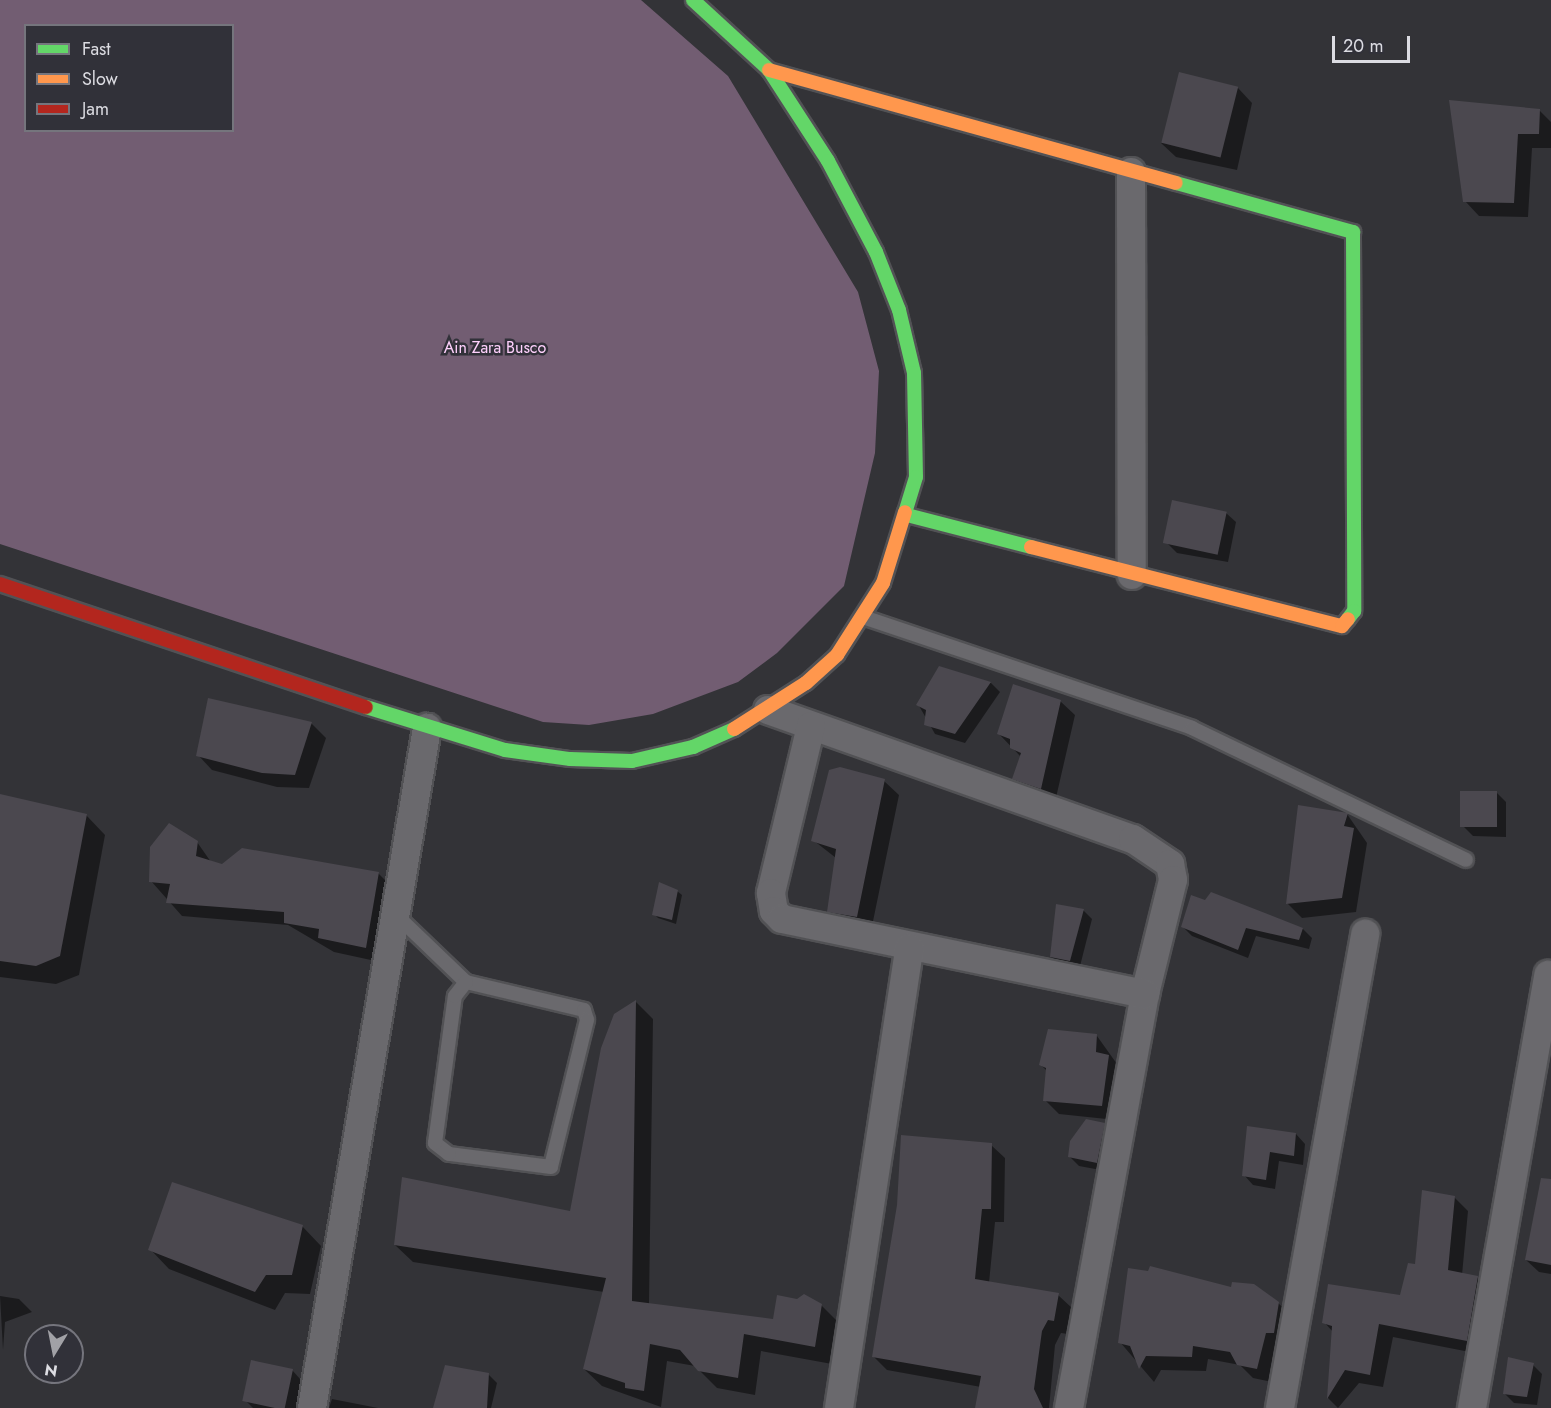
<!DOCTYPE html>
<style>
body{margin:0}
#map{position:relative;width:1551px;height:1408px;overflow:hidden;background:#333337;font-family:Jost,sans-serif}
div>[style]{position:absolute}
.forest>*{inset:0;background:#725d72}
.shadow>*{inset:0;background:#0007}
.building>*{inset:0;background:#4b484f;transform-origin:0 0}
.roads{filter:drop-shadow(2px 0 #525255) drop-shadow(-2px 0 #525255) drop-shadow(0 2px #525255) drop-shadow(0 -2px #525255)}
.lane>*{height:14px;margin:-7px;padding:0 7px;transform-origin:7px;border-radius:7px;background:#6a696d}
.street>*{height:28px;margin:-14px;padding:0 14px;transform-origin:14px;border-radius:14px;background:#6a696d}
.fast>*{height:14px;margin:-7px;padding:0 7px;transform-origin:7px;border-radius:7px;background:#63d668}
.slow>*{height:14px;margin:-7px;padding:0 7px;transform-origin:7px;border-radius:7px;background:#ff974d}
.jam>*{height:14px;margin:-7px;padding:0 7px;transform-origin:7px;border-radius:7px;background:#b3261e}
span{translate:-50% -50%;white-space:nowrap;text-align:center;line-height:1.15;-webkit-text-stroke:5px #313139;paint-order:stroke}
.park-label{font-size:16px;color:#ffd1fd}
.legend{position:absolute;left:24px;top:24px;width:210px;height:108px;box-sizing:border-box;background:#313139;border:2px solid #75757d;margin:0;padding:8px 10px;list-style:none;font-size:18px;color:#dcdce2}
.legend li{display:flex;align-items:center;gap:12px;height:30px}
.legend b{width:30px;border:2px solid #75757d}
.north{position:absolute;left:24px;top:1324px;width:60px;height:60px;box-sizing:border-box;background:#313139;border:2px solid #75757d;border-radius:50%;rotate:190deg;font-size:16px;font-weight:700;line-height:24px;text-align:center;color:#dcdce2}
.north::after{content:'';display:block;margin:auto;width:21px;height:27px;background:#a1a1a6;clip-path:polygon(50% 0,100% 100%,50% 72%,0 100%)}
.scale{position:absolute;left:1332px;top:36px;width:78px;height:27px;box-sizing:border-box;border:3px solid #dcdce2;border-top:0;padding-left:8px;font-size:18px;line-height:21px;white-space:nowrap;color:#dcdce2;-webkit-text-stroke:4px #313139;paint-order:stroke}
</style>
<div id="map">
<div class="forest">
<i style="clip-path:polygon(evenodd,0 0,641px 0,728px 76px,858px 292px,879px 371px,875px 453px,844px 586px,777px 653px,738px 682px,653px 714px,589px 725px,543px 722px,0 544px,0 0,26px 26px,232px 26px,232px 130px,26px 130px,26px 26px)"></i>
</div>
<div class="shadow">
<i style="clip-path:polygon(1238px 88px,1252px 103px,1237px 170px,1176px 157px,1161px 143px)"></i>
<i style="clip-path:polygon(1451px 102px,1540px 111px,1551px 122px,1551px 148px,1532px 148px,1528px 217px,1479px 216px,1465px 201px)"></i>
<i style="clip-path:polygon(1226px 513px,1236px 522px,1228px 562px,1177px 553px,1168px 544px)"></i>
<i style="clip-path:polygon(940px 668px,991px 683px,1000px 692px,965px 743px,935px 734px,918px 704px)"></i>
<i style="clip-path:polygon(1060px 701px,1075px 715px,1055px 802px,1028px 793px,1014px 778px,1021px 757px,999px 734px)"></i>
<i style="clip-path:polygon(311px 723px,326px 738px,309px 788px,277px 787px,212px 770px,198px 755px)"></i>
<i style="clip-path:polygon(884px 781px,899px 795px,871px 931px,843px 925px,829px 911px,836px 858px,813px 840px)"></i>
<i style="clip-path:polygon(1497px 793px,1506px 802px,1506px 837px,1473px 836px,1464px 827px)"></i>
<i style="clip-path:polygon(0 795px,86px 815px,105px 835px,79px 975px,56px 984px,0 977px)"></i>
<i style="clip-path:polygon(1347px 814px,1367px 843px,1356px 912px,1302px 918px,1287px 903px)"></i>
<i style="clip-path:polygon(197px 842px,211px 862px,222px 866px,378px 873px,393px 888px,380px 962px,334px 952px,288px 925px,182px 916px,151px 881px)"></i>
<i style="clip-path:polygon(677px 891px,682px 895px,676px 924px,658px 918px,654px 914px)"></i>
<i style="clip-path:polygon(1192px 897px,1303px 929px,1312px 938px,1309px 949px,1256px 936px,1248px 958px,1192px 936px,1183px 927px)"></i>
<i style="clip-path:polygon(1083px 910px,1092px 919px,1079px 970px,1061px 966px,1051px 957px)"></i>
<i style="clip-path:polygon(636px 1002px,653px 1019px,649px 1304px,774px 1321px,821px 1305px,839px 1323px,832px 1364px,761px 1351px,755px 1395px,717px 1388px,695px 1366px,667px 1361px,661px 1407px,602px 1386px,584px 1369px,604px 1292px,413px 1262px,395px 1245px,572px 1212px)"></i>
<i style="clip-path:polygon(1097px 1036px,1122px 1071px,1116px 1120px,1059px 1114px,1045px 1100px,1047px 1071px,1041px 1065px)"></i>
<i style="clip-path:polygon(1104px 1124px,1113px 1134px,1106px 1171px,1079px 1166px,1070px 1157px)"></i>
<i style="clip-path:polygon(1248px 1128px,1296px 1134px,1305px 1144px,1303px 1165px,1279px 1161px,1275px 1189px,1253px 1185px,1244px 1175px)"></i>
<i style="clip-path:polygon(991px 1145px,1005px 1158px,1004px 1222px,995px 1222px,989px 1283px,1058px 1295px,1072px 1308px,1068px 1334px,1061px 1333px,1055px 1345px,1049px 1408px,976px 1408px,981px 1387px,887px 1370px,874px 1357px)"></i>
<i style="clip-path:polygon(1454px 1197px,1468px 1211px,1462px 1275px,1478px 1278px,1491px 1291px,1480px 1354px,1393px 1337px,1383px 1387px,1359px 1383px,1338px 1408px,1328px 1398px,1333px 1332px,1324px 1322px,1401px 1297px)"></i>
<i style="clip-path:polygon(1551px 1211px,1551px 1274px,1539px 1272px,1526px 1260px)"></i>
<i style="clip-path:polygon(302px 1226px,321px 1246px,310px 1294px,285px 1293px,275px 1310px,169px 1269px,150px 1249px)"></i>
<i style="clip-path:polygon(0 1296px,19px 1299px,32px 1312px,5px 1322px,3px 1350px)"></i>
<i style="clip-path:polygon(1278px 1303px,1293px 1317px,1272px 1382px,1253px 1378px,1240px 1365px,1208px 1359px,1206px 1371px,1161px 1370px,1154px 1382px,1120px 1342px)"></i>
<i style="clip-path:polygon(1533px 1365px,1542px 1374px,1537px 1405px,1514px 1403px,1505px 1394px)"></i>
<i style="clip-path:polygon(292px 1370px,301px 1380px,297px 1408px,253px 1408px,245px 1400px)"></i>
<i style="clip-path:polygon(488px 1374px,497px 1383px,491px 1408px,436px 1408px)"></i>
<i style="clip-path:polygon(332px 1399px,378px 1408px,329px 1408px)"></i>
</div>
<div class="building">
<i style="left:1179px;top:72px;width:61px;height:73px;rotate:14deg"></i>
<i style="clip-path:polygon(1449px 100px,1540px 109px,1539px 134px,1518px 134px,1514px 203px,1463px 202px)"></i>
<i style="left:1172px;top:500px;width:56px;height:44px;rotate:12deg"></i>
<i style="clip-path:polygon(939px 666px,991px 682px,955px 734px,924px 725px,926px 710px,916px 705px)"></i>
<i style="clip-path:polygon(1013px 684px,1061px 700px,1041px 789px,1012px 779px,1021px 753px,1010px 748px,1010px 739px,997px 734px)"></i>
<i style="clip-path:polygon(208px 698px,312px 722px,295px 775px,262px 773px,196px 756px)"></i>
<i style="clip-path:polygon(840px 767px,885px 779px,857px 917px,827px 912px,836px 849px,811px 841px,829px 770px)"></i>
<i style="left:1460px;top:791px;width:37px;height:36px"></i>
<i style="clip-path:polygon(0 794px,87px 814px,60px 956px,36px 966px,0 961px)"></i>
<i style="clip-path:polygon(1298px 805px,1348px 813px,1344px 826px,1354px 828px,1342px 898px,1286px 904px)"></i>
<i style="clip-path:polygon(169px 823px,198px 841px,196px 856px,222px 864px,242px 848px,379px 872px,366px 948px,318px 938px,319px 929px,284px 923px,284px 912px,166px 903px,170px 884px,149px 882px,150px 847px)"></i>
<i style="clip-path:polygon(659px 882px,678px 890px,672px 920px,652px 915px)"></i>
<i style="clip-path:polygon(1211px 892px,1303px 928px,1299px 940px,1246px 928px,1238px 950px,1181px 927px,1191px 895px,1205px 900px)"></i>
<i style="clip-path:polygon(1056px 904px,1084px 909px,1070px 961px,1050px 957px)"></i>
<i style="clip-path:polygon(636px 1000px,632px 1301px,773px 1319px,777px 1295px,797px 1299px,804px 1294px,822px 1304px,815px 1347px,744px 1334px,738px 1378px,698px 1371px,680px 1350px,650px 1344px,644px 1391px,625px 1388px,625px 1383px,583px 1369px,606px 1278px,394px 1245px,402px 1177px,570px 1211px,601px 1048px,614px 1014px)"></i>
<i style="clip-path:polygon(1048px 1029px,1097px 1034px,1096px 1052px,1109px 1055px,1102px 1106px,1043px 1101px,1046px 1068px,1039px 1065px)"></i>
<i style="clip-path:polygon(1086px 1119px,1105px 1123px,1097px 1163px,1068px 1157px,1070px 1141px)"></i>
<i style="clip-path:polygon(1247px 1126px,1296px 1133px,1294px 1156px,1270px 1152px,1266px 1180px,1242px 1176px)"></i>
<i style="clip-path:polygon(901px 1135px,992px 1143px,991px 1209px,982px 1209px,975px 1279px,1059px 1293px,1054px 1321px,1048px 1320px,1042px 1331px,1034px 1389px,1043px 1408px,975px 1408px,981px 1376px,872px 1357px,897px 1205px)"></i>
<i style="clip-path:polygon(1541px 1178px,1551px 1179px,1551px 1265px,1525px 1260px)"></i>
<i style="clip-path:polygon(172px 1182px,303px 1225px,292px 1275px,266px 1275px,255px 1292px,148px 1250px)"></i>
<i style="clip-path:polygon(1422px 1190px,1455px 1196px,1448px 1270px,1478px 1276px,1467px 1341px,1379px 1324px,1370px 1375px,1345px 1370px,1327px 1399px,1332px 1326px,1322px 1323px,1328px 1284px,1400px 1295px,1408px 1263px,1415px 1264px)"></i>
<i style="clip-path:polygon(1150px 1266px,1231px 1287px,1232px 1282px,1254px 1284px,1279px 1302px,1274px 1333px,1266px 1333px,1257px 1369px,1237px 1365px,1230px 1352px,1193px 1346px,1192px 1357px,1146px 1356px,1139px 1369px,1130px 1346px,1118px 1343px,1128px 1268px,1148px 1271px)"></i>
<i style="clip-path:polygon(1508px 1357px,1534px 1363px,1527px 1397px,1503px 1394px)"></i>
<i style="left:251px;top:1360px;width:43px;height:42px;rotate:12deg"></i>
<i style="clip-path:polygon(445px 1365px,489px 1373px,487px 1408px,433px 1408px)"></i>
</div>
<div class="roads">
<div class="lane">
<i style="left:863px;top:617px;width:347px;rotate:18.6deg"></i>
<i style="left:1192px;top:728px;width:304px;rotate:25.7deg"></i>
<i style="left:395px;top:914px;width:98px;rotate:43.8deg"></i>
<i style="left:466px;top:982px;width:121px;rotate:13.3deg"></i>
<i style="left:584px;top:1010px;width:10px;rotate:73deg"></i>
<i style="left:587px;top:1020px;width:151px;rotate:103.8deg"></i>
<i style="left:551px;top:1167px;width:103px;rotate:-172.7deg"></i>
<i style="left:449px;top:1154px;width:18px;rotate:-142deg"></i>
<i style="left:435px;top:1143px;width:148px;rotate:-82.3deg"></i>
<i style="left:455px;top:996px;width:18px;rotate:-52deg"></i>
</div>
<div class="street">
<i style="left:1131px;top:172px;width:403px;rotate:89.9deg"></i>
<i style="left:768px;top:710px;width:387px;rotate:19.5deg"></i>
<i style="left:1133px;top:839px;width:45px;rotate:34deg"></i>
<i style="left:1170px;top:864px;width:16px;rotate:79deg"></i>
<i style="left:1173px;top:880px;width:117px;rotate:103.8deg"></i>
<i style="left:1145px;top:994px;width:421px;rotate:100.4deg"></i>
<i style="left:811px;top:726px;width:172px;rotate:103.5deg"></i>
<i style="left:771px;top:893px;width:18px;rotate:81deg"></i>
<i style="left:774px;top:911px;width:11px;rotate:45deg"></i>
<i style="left:782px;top:919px;width:371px;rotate:11.7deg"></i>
<i style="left:312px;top:1408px;width:690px;rotate:-80.4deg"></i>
<i style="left:839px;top:1408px;width:465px;rotate:-81.3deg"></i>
<i style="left:1280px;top:1408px;width:482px;rotate:-79.8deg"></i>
<i style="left:1472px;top:1408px;width:440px;rotate:-80deg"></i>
</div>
<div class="fast">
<i style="left:693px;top:0;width:103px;rotate:42.6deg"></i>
<i style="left:769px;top:70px;width:108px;rotate:57deg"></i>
<i style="left:828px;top:161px;width:103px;rotate:62.2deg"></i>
<i style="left:876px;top:252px;width:62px;rotate:68.4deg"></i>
<i style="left:899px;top:310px;width:65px;rotate:76.6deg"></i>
<i style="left:914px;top:373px;width:104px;rotate:88.9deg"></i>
<i style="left:916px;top:477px;width:37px;rotate:107deg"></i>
<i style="left:1176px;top:183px;width:184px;rotate:15.5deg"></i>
<i style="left:1353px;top:232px;width:379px;rotate:89.8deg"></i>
<i style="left:1354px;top:611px;width:10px;rotate:127deg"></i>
<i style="left:907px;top:515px;width:128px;rotate:14.5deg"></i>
<i style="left:366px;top:707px;width:145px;rotate:17.2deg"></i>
<i style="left:505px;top:750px;width:66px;rotate:7.9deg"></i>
<i style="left:570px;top:759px;width:62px;rotate:1.8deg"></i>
<i style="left:632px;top:761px;width:63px;rotate:-12.9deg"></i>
<i style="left:693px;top:747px;width:45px;rotate:-23.7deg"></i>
</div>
<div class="slow">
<i style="left:769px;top:70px;width:422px;rotate:15.5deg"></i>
<i style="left:1031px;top:547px;width:321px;rotate:14.3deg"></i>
<i style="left:1342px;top:626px;width:9px;rotate:-49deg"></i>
<i style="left:734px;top:729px;width:85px;rotate:-32.6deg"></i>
<i style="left:806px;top:683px;width:42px;rotate:-42.1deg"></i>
<i style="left:837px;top:655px;width:85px;rotate:-57.4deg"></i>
<i style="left:883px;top:583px;width:74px;rotate:-72.8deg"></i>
</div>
<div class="jam">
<i style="left:0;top:584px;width:386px;rotate:18.6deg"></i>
</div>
</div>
<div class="park-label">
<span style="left:495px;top:348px">Ain Zara Busco</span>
</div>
<ul class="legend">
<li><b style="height:8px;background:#63d668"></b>Fast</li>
<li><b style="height:8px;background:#ff974d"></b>Slow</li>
<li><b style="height:8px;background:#b3261e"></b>Jam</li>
</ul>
<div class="north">N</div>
<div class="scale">20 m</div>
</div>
